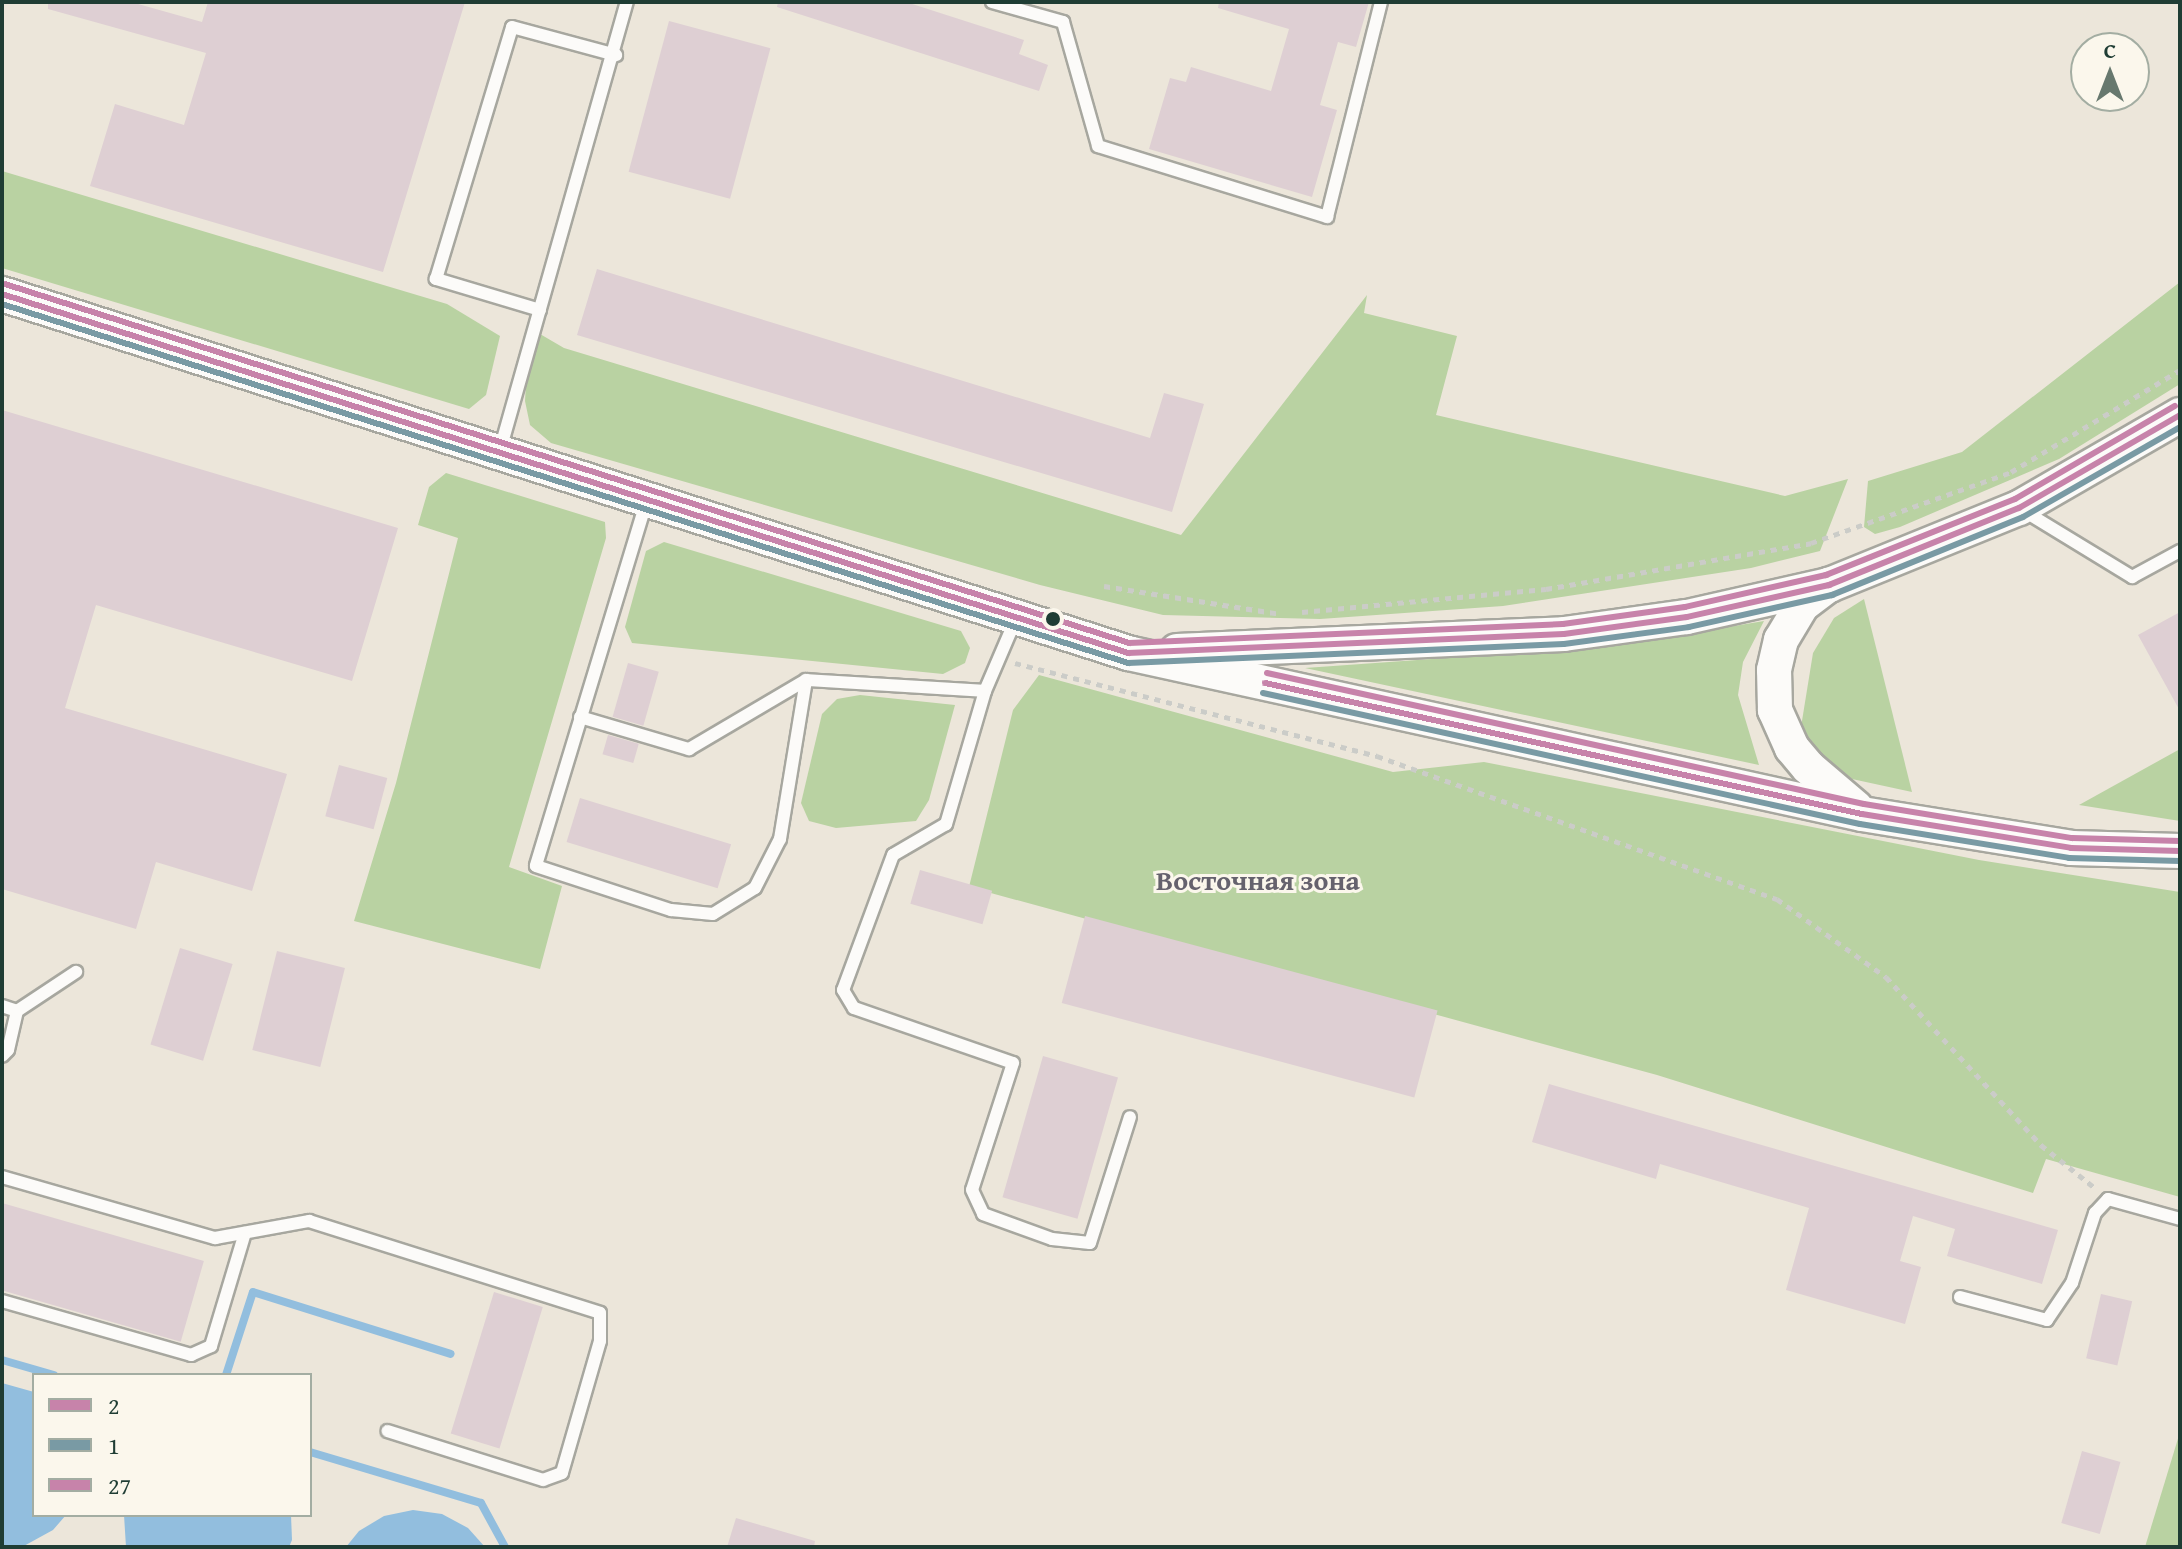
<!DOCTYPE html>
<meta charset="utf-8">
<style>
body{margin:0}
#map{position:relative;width:2182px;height:1549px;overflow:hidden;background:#ece6da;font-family:"Gentium Book Plus",serif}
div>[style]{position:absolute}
.green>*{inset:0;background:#b9d2a2}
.water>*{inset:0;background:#92bede}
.stream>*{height:8px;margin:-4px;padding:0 4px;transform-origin:4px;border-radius:4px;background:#92bede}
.building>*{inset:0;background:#decfd3;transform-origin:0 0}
.path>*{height:5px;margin-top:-2.5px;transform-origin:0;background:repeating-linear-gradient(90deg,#cbccc8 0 6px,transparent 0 12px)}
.roads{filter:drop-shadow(2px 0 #a7a79f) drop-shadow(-2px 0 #a7a79f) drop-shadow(0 2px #a7a79f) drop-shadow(0 -2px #a7a79f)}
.service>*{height:12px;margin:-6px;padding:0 6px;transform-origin:6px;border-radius:6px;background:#fcfbf9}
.secondary>*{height:34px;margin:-17px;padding:0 17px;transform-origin:17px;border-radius:17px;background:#fcfbf9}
.bus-1>*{height:6px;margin:-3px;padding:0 3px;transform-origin:3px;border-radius:3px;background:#c783aa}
.bus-2>*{height:6px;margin:-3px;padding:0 3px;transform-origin:3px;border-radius:3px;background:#799aa4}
.bus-3>*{height:6px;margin:-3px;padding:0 3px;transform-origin:3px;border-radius:3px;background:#c783aa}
.dots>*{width:22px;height:22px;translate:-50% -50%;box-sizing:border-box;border:4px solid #fbf7ec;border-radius:50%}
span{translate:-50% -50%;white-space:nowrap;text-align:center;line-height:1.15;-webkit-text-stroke:6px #fbf7ec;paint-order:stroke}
.neighbourhood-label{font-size:28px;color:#65626d;font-weight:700}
.frame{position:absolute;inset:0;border:4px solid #1f3d34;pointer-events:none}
.legend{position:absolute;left:32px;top:1373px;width:280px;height:144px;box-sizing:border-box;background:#fbf7ec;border:2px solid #a3ada2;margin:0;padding:10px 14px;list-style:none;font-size:24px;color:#1f3d34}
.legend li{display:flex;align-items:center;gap:16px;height:40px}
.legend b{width:40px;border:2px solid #a3ada2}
.north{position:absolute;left:2070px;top:32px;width:80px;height:80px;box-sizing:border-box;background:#fbf7ec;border:2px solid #a3ada2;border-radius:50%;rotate:0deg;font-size:22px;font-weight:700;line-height:32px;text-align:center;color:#1f3d34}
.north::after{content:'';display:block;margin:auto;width:28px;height:36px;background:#67786e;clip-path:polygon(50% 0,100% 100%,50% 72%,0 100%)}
</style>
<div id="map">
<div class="green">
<i style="clip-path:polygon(2px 171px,447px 304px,500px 336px,486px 395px,469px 409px,2px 268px)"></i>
<i style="clip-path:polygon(2180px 282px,2180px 384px,2059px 459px,1900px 527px,1875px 534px,1864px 527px,1868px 481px,1962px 452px)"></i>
<i style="clip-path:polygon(1367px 295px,1364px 313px,1457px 336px,1436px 415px,1785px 496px,1848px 479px,1820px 551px,1751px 568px,1503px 606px,1320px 619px,1163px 615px,1040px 585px,551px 443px,530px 425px,525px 401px,527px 367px,540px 334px,564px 348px,1181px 535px)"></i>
<i style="clip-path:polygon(446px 473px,605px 522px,606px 538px,509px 867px,562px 886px,540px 969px,354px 921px,396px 783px,458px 538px,418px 525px,429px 487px)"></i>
<i style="clip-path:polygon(664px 542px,961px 631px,970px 648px,965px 663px,943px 674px,632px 643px,625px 627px,646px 551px)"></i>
<i style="clip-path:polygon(1864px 599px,1912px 792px,1852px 779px,1814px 750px,1801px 727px,1813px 653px,1834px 618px)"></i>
<i style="clip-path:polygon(1764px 621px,1743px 662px,1738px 695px,1759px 765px,1305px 668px,1614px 646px)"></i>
<i style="clip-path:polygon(1039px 675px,1393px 772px,1484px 762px,1979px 860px,2180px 892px,2180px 1197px,2046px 1159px,2033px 1193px,1657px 1075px,969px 887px,1013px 710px)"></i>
<i style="clip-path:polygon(860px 695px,955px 705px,929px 800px,916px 821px,836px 828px,809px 821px,801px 803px,822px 714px,837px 699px)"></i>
<i style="clip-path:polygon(2180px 749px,2180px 821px,2079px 805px)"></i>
<i style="clip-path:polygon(2180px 1432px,2180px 1547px,2145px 1547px)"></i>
</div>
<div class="water">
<i style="clip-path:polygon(2px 1383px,34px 1392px,34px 1515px,66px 1515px,53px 1530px,22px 1547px,2px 1547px)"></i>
<i style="clip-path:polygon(413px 1510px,442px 1514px,468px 1528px,485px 1547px,346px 1547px,359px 1531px,384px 1516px)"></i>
<i style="clip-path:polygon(124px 1515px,291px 1515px,292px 1540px,289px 1547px,126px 1547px)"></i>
</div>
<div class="stream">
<i style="left:2px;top:1360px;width:54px;rotate:16.1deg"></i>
<i style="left:226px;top:1375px;width:87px;rotate:-72deg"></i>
<i style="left:253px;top:1292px;width:207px;rotate:17.4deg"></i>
<i style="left:310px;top:1452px;width:178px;rotate:16.6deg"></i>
<i style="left:481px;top:1503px;width:50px;rotate:61.4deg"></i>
</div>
<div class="building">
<i style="clip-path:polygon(48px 2px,131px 2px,202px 22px,208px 2px,465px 2px,383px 272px,90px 186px,115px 104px,184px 125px,206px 53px,48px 9px)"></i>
<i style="clip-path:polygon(778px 2px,906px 2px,1024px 40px,1019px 54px,1048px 65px,1039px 91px,777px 7px)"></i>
<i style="clip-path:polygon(1219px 2px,1369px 2px,1356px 47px,1338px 42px,1320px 105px,1337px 110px,1312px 197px,1149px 149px,1170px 78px,1186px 82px,1191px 67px,1271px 91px,1289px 29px,1218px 8px)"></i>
<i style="left:669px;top:21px;width:105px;height:156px;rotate:15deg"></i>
<i style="clip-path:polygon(597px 269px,1150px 438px,1164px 393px,1204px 404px,1172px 512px,577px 335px)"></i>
<i style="clip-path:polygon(2px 410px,398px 528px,352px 681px,96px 605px,65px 708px,287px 774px,252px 891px,156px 862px,136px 929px,2px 889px)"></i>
<i style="clip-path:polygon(2180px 612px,2180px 711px,2138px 635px)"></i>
<i style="left:628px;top:663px;width:32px;height:56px;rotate:16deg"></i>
<i style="left:608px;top:735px;width:32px;height:20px;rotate:16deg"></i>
<i style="left:339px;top:765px;width:50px;height:53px;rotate:15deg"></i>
<i style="left:580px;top:798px;width:158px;height:46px;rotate:17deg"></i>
<i style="left:920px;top:870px;width:75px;height:35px;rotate:16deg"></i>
<i style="left:1085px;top:916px;width:365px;height:90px;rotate:15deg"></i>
<i style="left:180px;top:948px;width:55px;height:101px;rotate:17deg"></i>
<i style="left:277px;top:951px;width:70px;height:102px;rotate:14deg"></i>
<i style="left:1043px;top:1056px;width:78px;height:147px;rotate:16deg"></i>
<i style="clip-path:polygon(1549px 1084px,2058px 1230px,2042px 1284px,1947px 1256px,1955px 1229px,1913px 1216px,1900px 1261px,1921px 1267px,1905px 1324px,1786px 1290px,1809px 1208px,1660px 1164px,1656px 1179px,1532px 1142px)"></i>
<i style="left:2px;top:1203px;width:210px;height:84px;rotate:16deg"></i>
<i style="left:494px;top:1292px;width:51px;height:148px;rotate:17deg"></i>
<i style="left:2101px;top:1294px;width:32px;height:66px;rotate:13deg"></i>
<i style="left:2082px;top:1451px;width:40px;height:75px;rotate:16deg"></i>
<i style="clip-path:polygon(736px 1518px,815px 1541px,814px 1547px,727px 1547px)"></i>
</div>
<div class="path">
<i style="left:1104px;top:586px;width:178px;rotate:9deg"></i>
<i style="left:1302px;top:612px;width:245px;rotate:-5.4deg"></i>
<i style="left:1546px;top:589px;width:269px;rotate:-9.8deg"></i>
<i style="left:1811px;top:543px;width:212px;rotate:-19.5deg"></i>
<i style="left:2011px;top:472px;width:197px;rotate:-31.1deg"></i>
<i style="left:1015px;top:663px;width:374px;rotate:14.4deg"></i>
<i style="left:1377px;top:756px;width:425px;rotate:19.7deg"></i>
<i style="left:1777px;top:899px;width:134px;rotate:35.6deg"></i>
<i style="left:1886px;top:977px;width:229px;rotate:47.3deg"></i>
<i style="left:2041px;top:1145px;width:69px;rotate:38.5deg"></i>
</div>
<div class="roads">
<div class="service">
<i style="left:992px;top:2px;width:74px;rotate:15.7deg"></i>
<i style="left:1063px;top:22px;width:129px;rotate:74.2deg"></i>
<i style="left:1098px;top:146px;width:240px;rotate:17.2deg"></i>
<i style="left:1327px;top:217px;width:222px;rotate:-75.9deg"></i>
<i style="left:540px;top:310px;width:109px;rotate:-163.4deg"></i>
<i style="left:436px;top:279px;width:263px;rotate:-73.2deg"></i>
<i style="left:512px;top:27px;width:108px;rotate:15.1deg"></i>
<i style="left:500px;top:450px;width:466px;rotate:-74.2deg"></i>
<i style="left:646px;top:503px;width:379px;rotate:106.9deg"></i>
<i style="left:536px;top:866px;width:142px;rotate:18.1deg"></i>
<i style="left:671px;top:910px;width:42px;rotate:5.4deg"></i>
<i style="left:713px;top:914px;width:49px;rotate:-31.8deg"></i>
<i style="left:755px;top:888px;width:55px;rotate:-63deg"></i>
<i style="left:780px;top:839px;width:161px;rotate:-80.7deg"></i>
<i style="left:806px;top:680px;width:179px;rotate:3.5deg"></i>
<i style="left:2024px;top:511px;width:127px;rotate:31.4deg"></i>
<i style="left:2132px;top:577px;width:55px;rotate:-28.4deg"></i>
<i style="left:1015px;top:621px;width:76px;rotate:113.2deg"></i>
<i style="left:985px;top:691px;width:139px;rotate:106.3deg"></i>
<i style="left:946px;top:824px;width:61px;rotate:149.7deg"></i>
<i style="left:893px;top:855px;width:144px;rotate:110.3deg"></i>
<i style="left:843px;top:990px;width:21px;rotate:59deg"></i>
<i style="left:854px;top:1008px;width:168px;rotate:19.1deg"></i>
<i style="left:1013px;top:1063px;width:133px;rotate:107.9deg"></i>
<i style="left:972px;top:1190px;width:26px;rotate:65deg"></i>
<i style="left:983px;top:1214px;width:73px;rotate:19.9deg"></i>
<i style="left:1052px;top:1239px;width:38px;rotate:6deg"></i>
<i style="left:1090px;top:1243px;width:132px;rotate:-72.4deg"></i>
<i style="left:580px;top:717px;width:114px;rotate:16.4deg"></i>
<i style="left:689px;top:749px;width:136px;rotate:-30.5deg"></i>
<i style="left:2px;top:1006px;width:16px;rotate:18deg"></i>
<i style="left:17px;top:1011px;width:40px;rotate:103deg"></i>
<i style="left:8px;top:1050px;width:8px;rotate:135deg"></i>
<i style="left:17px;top:1011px;width:71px;rotate:-33.5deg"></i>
<i style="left:2px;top:1177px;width:222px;rotate:16deg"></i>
<i style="left:215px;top:1238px;width:96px;rotate:-10.3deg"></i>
<i style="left:309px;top:1221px;width:305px;rotate:17.5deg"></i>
<i style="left:600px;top:1313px;width:28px;rotate:90deg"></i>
<i style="left:600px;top:1341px;width:137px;rotate:106.1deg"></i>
<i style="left:562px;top:1473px;width:20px;rotate:160deg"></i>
<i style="left:543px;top:1480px;width:163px;rotate:-162.5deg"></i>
<i style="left:1960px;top:1297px;width:90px;rotate:14.8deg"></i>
<i style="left:2047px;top:1320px;width:45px;rotate:-56deg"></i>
<i style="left:2072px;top:1283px;width:74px;rotate:-71.8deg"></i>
<i style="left:2095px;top:1213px;width:19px;rotate:-47deg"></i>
<i style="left:2108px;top:1199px;width:75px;rotate:15.5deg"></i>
<i style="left:2px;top:1301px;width:197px;rotate:15.9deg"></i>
<i style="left:191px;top:1355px;width:22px;rotate:-24deg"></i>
<i style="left:211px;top:1346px;width:118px;rotate:-73.3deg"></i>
</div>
<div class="secondary">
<i style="left:2px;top:294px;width:1182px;rotate:17.68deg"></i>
<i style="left:1128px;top:653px;width:751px;rotate:12.37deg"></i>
<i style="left:1862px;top:814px;width:212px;rotate:9.2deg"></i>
<i style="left:2071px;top:848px;width:109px;rotate:1.6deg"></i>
<i style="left:1177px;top:651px;width:387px;rotate:-2.5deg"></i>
<i style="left:1564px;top:634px;width:124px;rotate:-7.9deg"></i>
<i style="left:1687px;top:617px;width:146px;rotate:-12.7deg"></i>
<i style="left:1856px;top:808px;width:63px;rotate:-139.5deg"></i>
<i style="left:1808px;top:767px;width:25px;rotate:-130deg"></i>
<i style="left:1792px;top:748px;width:42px;rotate:-114.1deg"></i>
<i style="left:1775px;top:710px;width:40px;rotate:-91.4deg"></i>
<i style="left:1774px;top:670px;width:31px;rotate:-77deg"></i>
<i style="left:1781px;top:640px;width:41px;rotate:-59deg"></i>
<i style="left:1802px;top:605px;width:34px;rotate:-37deg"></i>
<i style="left:1829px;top:585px;width:205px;rotate:-22.1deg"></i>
<i style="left:2019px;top:508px;width:186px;rotate:-30deg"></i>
</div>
</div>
<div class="bus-1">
<i style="left:2px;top:294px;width:1182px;rotate:17.68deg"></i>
<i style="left:1128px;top:653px;width:436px;rotate:-2.5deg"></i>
<i style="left:1564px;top:634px;width:124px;rotate:-7.9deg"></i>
<i style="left:1687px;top:617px;width:146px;rotate:-12.7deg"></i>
<i style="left:1829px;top:585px;width:205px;rotate:-22.1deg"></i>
<i style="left:2019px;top:508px;width:186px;rotate:-30deg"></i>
<i style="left:1265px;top:683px;width:611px;rotate:12.38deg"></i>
<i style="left:1862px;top:814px;width:212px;rotate:9.2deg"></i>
<i style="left:2071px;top:848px;width:109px;rotate:1.6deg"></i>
</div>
<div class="bus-2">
<i style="left:2px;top:304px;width:1182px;rotate:17.68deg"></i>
<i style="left:1128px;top:663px;width:436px;rotate:-2.5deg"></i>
<i style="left:1564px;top:644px;width:126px;rotate:-7.7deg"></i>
<i style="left:1689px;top:627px;width:147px;rotate:-12.6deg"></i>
<i style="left:1832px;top:595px;width:206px;rotate:-22.2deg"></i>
<i style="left:2023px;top:517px;width:181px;rotate:-29.8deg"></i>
<i style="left:1263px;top:693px;width:611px;rotate:12.38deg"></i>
<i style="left:1860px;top:824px;width:212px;rotate:9.2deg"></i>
<i style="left:2069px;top:858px;width:111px;rotate:1.5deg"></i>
</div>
<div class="bus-3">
<i style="left:5px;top:284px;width:1180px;rotate:17.71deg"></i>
<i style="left:1129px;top:643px;width:434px;rotate:-2.5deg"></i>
<i style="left:1563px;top:624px;width:123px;rotate:-7.9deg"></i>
<i style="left:1685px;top:607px;width:145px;rotate:-12.8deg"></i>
<i style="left:1826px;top:575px;width:204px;rotate:-21.9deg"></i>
<i style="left:2015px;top:499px;width:185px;rotate:-30.2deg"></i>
<i style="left:1267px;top:673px;width:611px;rotate:12.38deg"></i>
<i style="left:1864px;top:804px;width:211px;rotate:9.3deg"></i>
<i style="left:2072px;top:838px;width:108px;rotate:1.6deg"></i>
</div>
<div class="dots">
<i style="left:1053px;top:619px;background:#1f3d34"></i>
</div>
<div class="neighbourhood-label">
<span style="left:1258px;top:880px">Восточная зона</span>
</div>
<div class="frame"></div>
<ul class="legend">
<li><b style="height:10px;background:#c783aa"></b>2</li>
<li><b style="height:10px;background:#799aa4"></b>1</li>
<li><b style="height:10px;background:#c783aa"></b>27</li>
</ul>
<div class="north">С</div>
</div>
